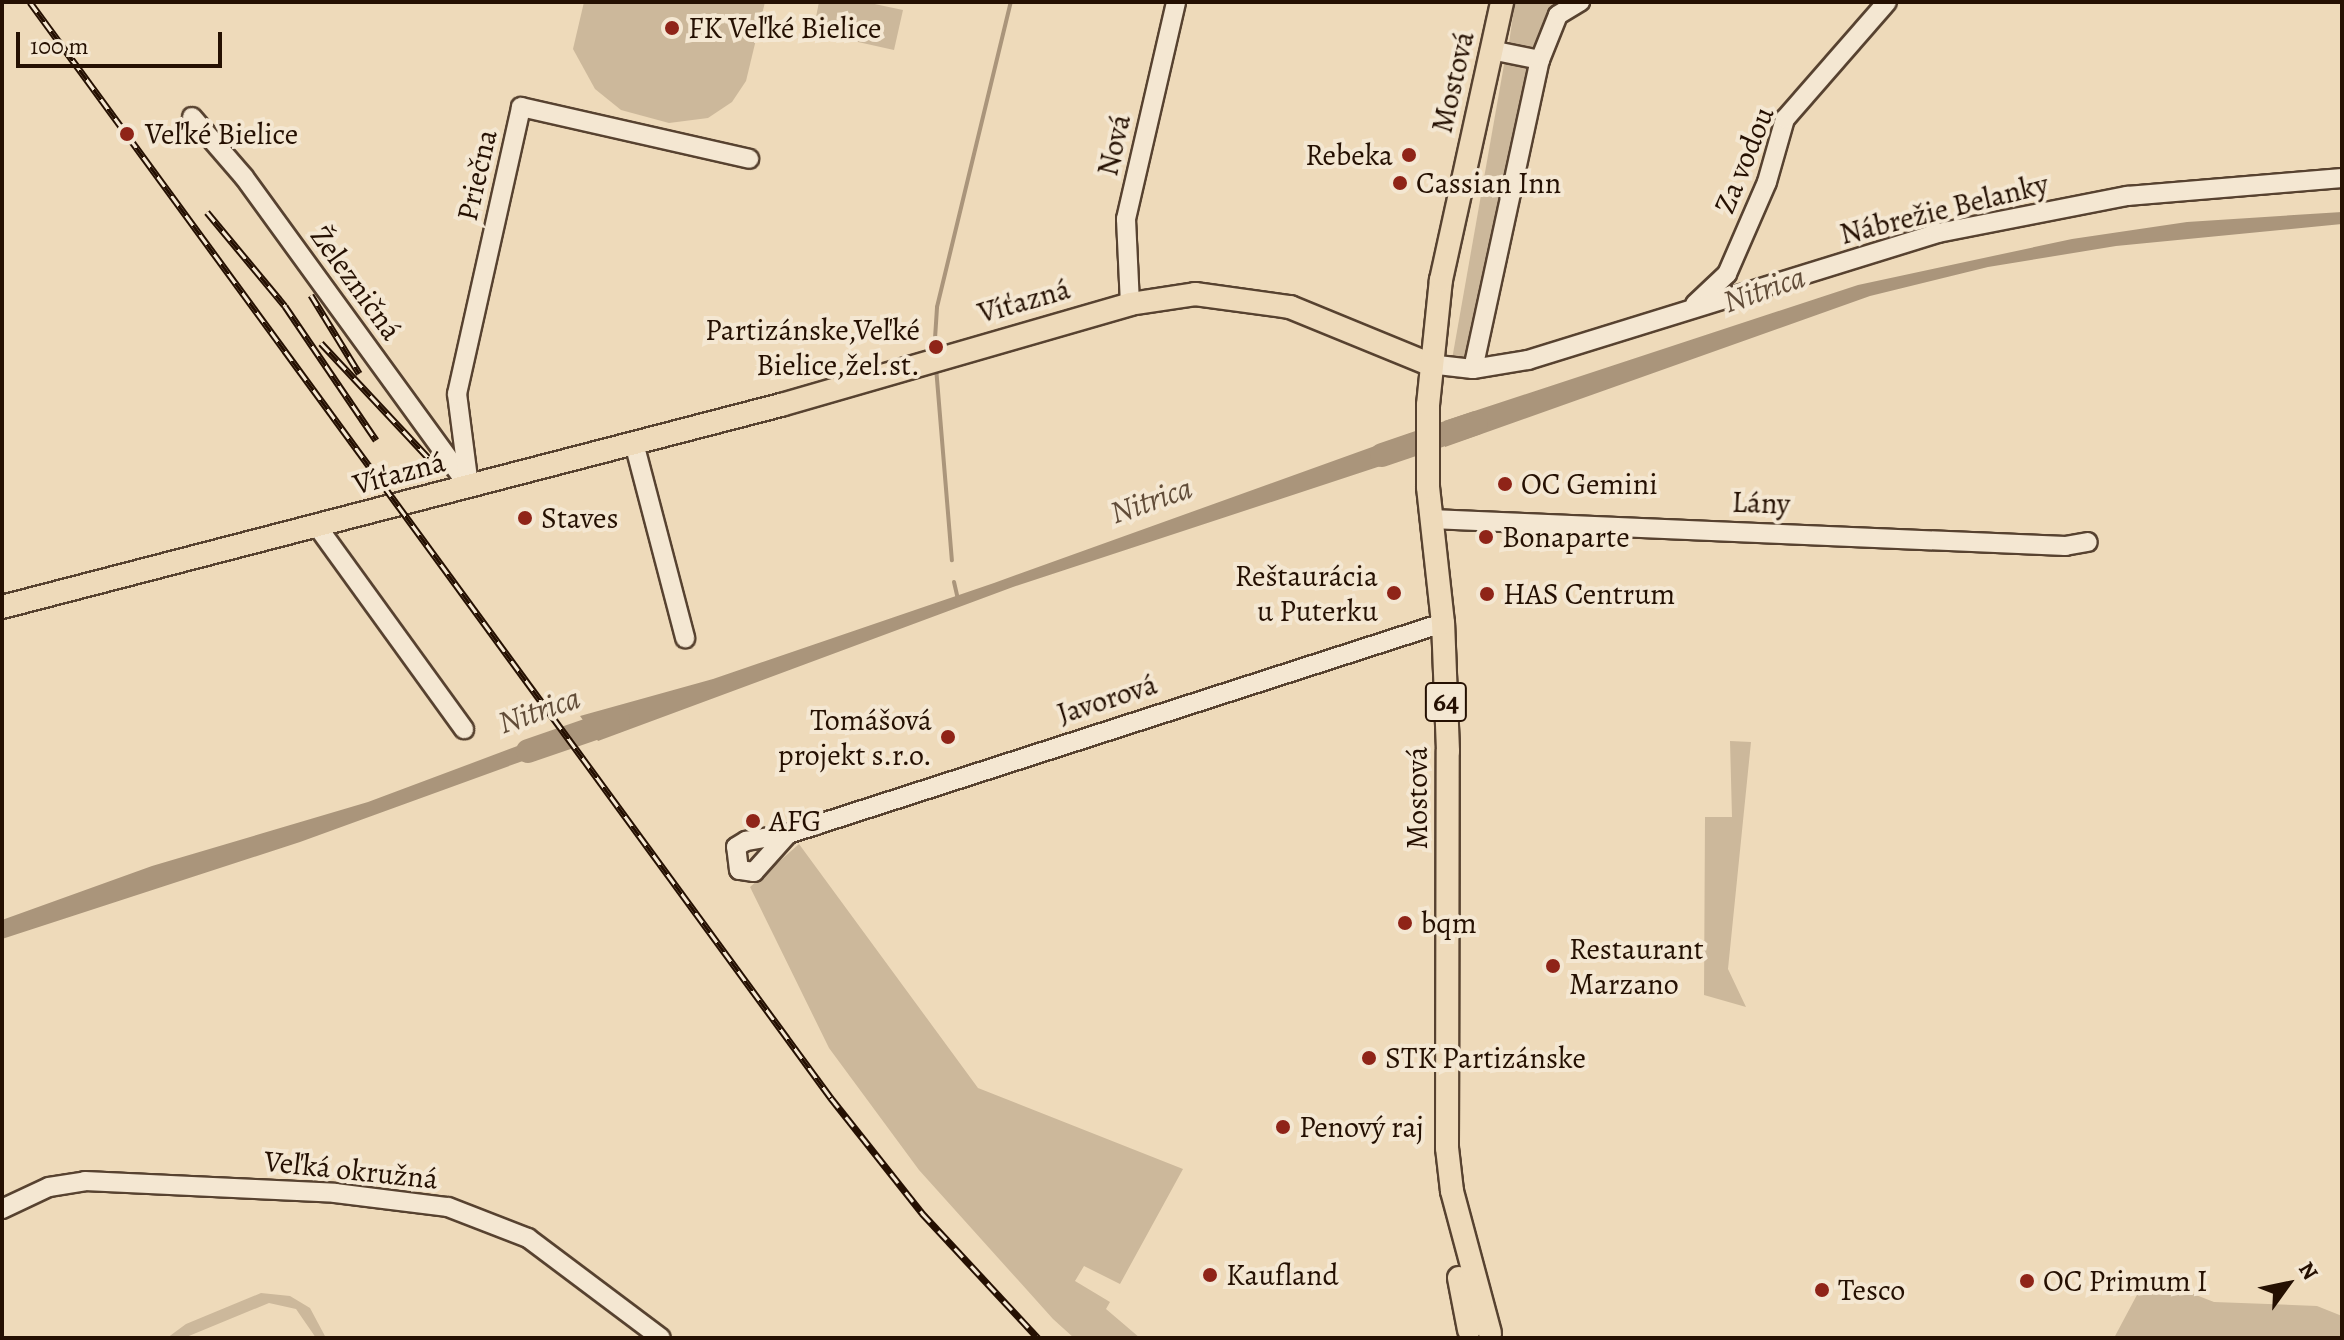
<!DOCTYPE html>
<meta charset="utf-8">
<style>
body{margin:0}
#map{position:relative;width:2344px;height:1340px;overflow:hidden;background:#eedaba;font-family:Alegreya,serif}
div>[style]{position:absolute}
.green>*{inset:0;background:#ccb89b;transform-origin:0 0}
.water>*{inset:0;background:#aa957b}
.stream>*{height:4px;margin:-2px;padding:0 2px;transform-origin:2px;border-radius:2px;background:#aa957b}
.river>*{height:24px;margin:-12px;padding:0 12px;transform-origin:12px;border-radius:12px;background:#aa957b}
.roads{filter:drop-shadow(2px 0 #574230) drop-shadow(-2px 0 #574230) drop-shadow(0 2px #574230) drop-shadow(0 -2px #574230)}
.minor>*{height:18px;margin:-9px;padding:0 9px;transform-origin:9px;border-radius:9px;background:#f4e7d2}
.major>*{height:22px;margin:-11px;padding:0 11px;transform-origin:11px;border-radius:11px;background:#eedaba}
.rail>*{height:7px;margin-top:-3.5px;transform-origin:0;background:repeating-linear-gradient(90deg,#f4e7d2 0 12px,#251002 0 24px);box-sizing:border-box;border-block:2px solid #251002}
.dots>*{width:22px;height:22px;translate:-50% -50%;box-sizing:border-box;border:4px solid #f4e7d2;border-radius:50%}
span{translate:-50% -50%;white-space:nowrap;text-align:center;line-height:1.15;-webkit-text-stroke:8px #f4e7d2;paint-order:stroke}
.shield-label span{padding:2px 6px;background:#f4e7d2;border:2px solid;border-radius:6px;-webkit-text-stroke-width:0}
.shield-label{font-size:28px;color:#251002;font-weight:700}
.poi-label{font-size:30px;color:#251002}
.left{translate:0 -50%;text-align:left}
.right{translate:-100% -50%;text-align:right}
.street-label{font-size:30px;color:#251002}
.water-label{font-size:32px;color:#614c38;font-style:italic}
.frame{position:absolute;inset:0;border:4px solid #251002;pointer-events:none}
.north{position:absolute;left:2248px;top:1244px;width:80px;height:80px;-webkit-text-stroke:6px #f4e7d2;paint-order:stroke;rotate:57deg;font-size:22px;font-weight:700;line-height:32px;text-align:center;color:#251002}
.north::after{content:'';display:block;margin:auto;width:28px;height:36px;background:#251002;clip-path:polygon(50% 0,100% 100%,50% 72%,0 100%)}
.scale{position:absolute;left:16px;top:32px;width:206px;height:36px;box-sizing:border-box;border:4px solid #251002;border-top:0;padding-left:10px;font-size:24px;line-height:28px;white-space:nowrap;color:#251002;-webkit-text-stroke:6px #f4e7d2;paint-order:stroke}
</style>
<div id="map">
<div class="green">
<i style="clip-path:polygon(584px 2px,765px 2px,746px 81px,732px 102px,708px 118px,669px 123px,621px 110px,595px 89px,573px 49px)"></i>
<i style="clip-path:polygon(819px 2px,865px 2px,903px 10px,894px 50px,813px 32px)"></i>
<i style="clip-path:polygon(1515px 2px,1568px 2px,1547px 36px,1532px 48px,1509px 43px)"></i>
<i style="left:1505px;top:59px;width:29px;height:308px;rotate:10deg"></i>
<i style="clip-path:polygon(1730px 741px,1751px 742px,1728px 969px,1746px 1007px,1704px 995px,1705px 817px,1732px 817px)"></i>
<i style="clip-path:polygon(799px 844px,978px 1088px,1183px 1169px,1120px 1284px,1084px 1266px,1075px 1281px,1110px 1302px,1106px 1309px,1140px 1338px,1074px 1338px,1053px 1319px,919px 1170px,829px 1048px,750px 887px)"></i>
<i style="clip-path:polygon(2147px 1276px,2214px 1302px,2317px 1306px,2342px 1316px,2342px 1338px,2114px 1338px)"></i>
<i style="clip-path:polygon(261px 1293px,290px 1296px,310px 1308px,326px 1338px,316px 1338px,296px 1309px,269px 1303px,184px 1338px,167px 1338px,186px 1324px)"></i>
</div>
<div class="water">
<i style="clip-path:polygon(2342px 212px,2342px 224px,2116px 246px,1988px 267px,1870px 296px,1445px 447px,1444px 421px,1858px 285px,2072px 239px,2187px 222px)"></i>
<i style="clip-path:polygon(1411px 433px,1411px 456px,1013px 587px,598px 741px,580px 716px,713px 679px,994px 583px)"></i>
<i style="clip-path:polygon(555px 732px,564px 746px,300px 842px,2px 939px,2px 920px,152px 866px,368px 802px)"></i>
</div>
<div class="stream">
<i style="left:934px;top:354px;width:47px;rotate:-86.3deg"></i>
<i style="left:937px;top:307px;width:314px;rotate:-76.4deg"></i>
<i style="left:936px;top:367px;width:194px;rotate:85.3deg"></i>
<i style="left:954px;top:582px;width:17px;rotate:77deg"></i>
</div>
<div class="river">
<i style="left:1382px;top:455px;width:99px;rotate:-18.8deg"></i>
<i style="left:528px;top:751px;width:95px;rotate:-19deg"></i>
</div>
<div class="roads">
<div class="minor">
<i style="left:1491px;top:50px;width:50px;rotate:11.5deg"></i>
<i style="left:192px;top:117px;width:79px;rotate:49.1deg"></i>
<i style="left:244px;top:177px;width:379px;rotate:54deg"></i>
<i style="left:1130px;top:304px;width:85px;rotate:-92.7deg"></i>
<i style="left:1126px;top:219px;width:223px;rotate:-77deg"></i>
<i style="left:1695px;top:304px;width:44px;rotate:-43.2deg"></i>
<i style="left:1727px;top:274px;width:100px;rotate:-66.5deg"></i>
<i style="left:1767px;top:182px;width:66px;rotate:-74.1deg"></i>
<i style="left:1785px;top:119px;width:155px;rotate:-48.9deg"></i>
<i style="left:1429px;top:364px;width:44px;rotate:6.5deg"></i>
<i style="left:1473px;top:369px;width:56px;rotate:-9.3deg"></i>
<i style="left:1528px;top:360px;width:429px;rotate:-17.2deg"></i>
<i style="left:1938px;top:233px;width:193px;rotate:-11.1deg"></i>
<i style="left:2127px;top:196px;width:216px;rotate:-4.8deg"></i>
<i style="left:1473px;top:369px;width:316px;rotate:-77.8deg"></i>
<i style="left:1540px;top:60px;width:48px;rotate:-68.2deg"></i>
<i style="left:1558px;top:15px;width:26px;rotate:-31deg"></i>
<i style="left:634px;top:443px;width:202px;rotate:75.3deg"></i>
<i style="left:469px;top:486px;width:93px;rotate:-97.4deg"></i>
<i style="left:457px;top:394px;width:294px;rotate:-77.4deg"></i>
<i style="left:521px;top:107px;width:234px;rotate:12.8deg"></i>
<i style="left:1431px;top:519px;width:635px;rotate:2.44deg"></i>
<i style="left:2065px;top:546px;width:23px;rotate:-10deg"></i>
<i style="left:317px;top:526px;width:251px;rotate:54.1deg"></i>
<i style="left:788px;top:834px;width:51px;rotate:131.8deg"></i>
<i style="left:754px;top:872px;width:15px;rotate:-172deg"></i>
<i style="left:739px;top:870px;width:23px;rotate:-97deg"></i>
<i style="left:736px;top:847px;width:12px;rotate:-31deg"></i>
<i style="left:746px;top:841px;width:43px;rotate:-9.5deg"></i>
<i style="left:788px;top:834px;width:688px;rotate:-17.86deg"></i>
<i style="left:2px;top:1209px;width:52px;rotate:-25.1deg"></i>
<i style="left:49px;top:1187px;width:36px;rotate:-9deg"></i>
<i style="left:85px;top:1181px;width:250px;rotate:2.7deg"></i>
<i style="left:335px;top:1193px;width:114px;rotate:7.1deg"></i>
<i style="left:448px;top:1207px;width:86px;rotate:21.2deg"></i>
<i style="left:528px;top:1238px;width:166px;rotate:36.9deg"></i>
</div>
<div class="major">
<i style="left:2px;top:607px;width:805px;rotate:-14.54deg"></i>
<i style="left:781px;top:405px;width:363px;rotate:-16.1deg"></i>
<i style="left:1130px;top:304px;width:66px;rotate:-8.7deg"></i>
<i style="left:1195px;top:294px;width:96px;rotate:7.8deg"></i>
<i style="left:1290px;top:307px;width:150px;rotate:22.3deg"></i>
<i style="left:1459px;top:1278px;width:53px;rotate:79.1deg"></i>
<i style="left:1490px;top:1333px;width:147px;rotate:-105deg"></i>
<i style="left:1452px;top:1191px;width:43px;rotate:-96.6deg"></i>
<i style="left:1447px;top:1148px;width:397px;rotate:-89.9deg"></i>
<i style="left:1448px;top:751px;width:128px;rotate:-92.2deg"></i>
<i style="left:1443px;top:623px;width:137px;rotate:-96.3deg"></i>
<i style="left:1428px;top:487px;width:82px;rotate:-90deg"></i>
<i style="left:1428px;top:405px;width:126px;rotate:-84.1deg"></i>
<i style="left:1441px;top:280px;width:285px;rotate:-77.6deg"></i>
</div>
</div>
<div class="rail">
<i style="left:30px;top:2px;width:1358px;rotate:53.84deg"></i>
<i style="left:831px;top:1098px;width:147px;rotate:51.6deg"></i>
<i style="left:922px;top:1213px;width:171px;rotate:47.1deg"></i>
<i style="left:207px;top:212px;width:122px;rotate:50.3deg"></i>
<i style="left:285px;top:306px;width:162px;rotate:55.8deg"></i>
<i style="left:311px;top:295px;width:92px;rotate:58.4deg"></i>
<i style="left:321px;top:343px;width:171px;rotate:46.9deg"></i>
</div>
<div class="dots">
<i style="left:672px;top:28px;background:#8f2418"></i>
<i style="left:127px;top:134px;background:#8f2418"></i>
<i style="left:1409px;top:155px;background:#8f2418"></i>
<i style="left:1400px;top:183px;background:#8f2418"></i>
<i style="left:936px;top:347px;background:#8f2418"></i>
<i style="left:1505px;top:484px;background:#8f2418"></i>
<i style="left:525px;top:518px;background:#8f2418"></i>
<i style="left:1486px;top:537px;background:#8f2418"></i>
<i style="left:1394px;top:593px;background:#8f2418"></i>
<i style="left:1487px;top:594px;background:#8f2418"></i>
<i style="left:948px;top:737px;background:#8f2418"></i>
<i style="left:753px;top:821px;background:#8f2418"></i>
<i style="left:1405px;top:923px;background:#8f2418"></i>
<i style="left:1553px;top:966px;background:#8f2418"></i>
<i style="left:1369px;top:1058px;background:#8f2418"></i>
<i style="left:1283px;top:1127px;background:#8f2418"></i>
<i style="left:1210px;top:1275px;background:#8f2418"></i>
<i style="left:2027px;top:1281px;background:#8f2418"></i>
<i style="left:1822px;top:1290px;background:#8f2418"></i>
</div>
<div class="shield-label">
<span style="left:1446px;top:702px">64</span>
</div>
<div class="poi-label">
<span class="left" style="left:688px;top:28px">FK Veľké Bielice</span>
<span class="left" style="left:145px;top:134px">Veľké Bielice</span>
<span class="right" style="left:1393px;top:155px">Rebeka</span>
<span class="left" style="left:1416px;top:183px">Cassian Inn</span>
<span class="right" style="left:920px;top:347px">Partizánske,Veľké<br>Bielice,žel.st.</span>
<span class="left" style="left:1521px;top:484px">OC Gemini</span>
<span class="left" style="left:541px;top:518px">Staves</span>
<span class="left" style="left:1502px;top:537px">Bonaparte</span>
<span class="right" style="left:1378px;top:593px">Reštaurácia<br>u Puterku</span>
<span class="left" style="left:1503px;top:594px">HAS Centrum</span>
<span class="right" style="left:932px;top:737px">Tomášová<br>projekt s.r.o.</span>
<span class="left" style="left:769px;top:821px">AFG</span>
<span class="left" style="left:1421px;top:923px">bqm</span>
<span class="left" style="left:1569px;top:966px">Restaurant<br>Marzano</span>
<span class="left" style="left:1385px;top:1058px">STK Partizánske</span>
<span class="left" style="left:1299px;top:1127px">Penový raj</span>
<span class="left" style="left:1226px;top:1275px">Kaufland</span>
<span class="left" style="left:2043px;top:1281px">OC Primum I</span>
<span class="left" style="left:1838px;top:1290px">Tesco</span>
</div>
<div class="street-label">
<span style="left:1453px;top:82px;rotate:-77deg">Mostová</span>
<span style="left:1114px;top:145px;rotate:-77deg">Nová</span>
<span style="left:1744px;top:160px;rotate:-68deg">Za vodou</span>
<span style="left:477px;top:175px;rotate:-77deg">Priečna</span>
<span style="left:1944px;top:209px;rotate:-14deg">Nábrežie Belanky</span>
<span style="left:356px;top:283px;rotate:54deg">Železničná</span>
<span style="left:1024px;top:301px;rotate:-16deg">Víťazná</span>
<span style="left:399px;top:473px;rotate:-15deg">Víťazná</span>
<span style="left:1761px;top:503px;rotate:2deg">Lány</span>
<span style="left:1107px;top:699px;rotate:-18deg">Javorová</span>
<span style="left:1417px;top:798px;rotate:-90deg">Mostová</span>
<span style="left:351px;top:1170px;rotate:6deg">Veľká okružná</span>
</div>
<div class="water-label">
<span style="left:1764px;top:289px;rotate:-19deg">Nitrica</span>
<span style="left:1151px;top:500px;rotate:-19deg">Nitrica</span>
<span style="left:539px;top:710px;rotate:-19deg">Nitrica</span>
</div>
<div class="frame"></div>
<div class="north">N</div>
<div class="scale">100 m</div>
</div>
